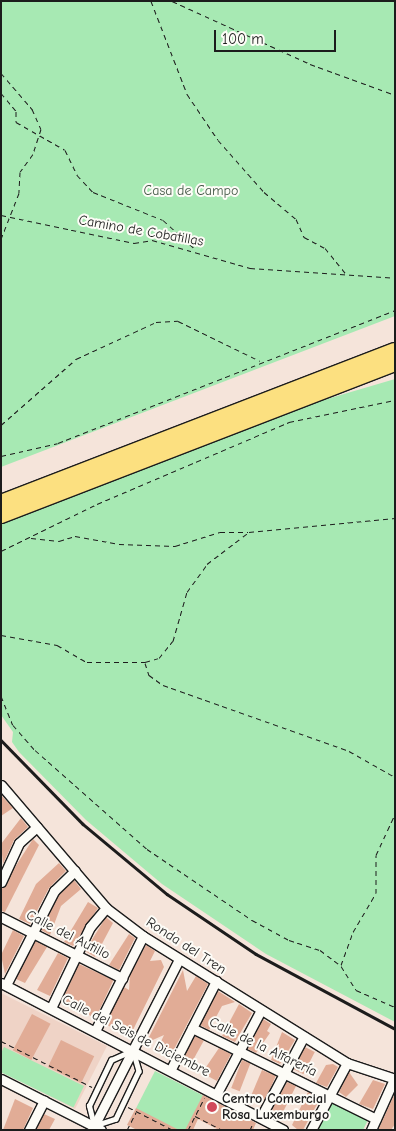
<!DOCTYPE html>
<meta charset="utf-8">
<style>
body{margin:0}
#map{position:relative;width:396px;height:1131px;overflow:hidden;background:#f5e4da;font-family:"Comic Neue",sans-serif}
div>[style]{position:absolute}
.built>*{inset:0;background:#efd3c6}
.green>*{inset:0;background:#a7e9b3;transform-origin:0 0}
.building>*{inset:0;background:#e1ac96;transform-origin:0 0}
.path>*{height:1px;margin-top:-0.5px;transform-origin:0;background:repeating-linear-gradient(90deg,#1c1c1c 0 5px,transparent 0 9px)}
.roads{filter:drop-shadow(1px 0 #1c1c1c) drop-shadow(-1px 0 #1c1c1c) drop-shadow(0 1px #1c1c1c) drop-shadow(0 -1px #1c1c1c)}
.lane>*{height:4.5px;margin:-2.25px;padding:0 2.25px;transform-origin:2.25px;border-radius:2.25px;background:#fdfcf7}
.street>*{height:9px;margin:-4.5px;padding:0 4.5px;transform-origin:4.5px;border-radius:4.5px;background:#fdfcf7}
.highway>*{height:16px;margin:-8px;padding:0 8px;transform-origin:8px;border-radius:8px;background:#fce080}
.rail>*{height:2.5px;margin:-1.25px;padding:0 1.25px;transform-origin:1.25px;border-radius:1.25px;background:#1c1c1c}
.dots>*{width:14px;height:14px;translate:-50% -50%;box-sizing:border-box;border:2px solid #fdfcf7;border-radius:50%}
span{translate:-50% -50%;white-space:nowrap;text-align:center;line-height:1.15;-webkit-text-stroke:4px #fdfcf7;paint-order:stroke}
.park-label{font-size:14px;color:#465a49}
.street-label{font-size:14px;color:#1c1c1c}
.poi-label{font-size:14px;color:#1c1c1c;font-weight:700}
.left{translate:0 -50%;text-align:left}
.frame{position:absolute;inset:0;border:2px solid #1c1c1c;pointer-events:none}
.scale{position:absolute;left:214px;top:30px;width:122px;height:22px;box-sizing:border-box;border:2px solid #1c1c1c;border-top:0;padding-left:6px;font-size:15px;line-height:18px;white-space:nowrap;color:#1c1c1c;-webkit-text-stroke:4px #fdfcf7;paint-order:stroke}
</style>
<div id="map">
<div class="built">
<i style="clip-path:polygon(1px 993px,107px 1046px,75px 1109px,1px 1071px)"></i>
</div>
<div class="green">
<i style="clip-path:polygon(1px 1px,395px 1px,395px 316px,1px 467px)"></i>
<i style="clip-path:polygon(395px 379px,395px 1022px,266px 954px,162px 884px,86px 820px,19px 752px,12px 742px,13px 732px,1px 715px,1px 523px,310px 404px)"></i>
<i style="left:4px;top:1047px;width:89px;height:24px;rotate:26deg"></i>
<i style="left:155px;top:1071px;width:54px;height:42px;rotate:27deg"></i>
<i style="clip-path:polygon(332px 1103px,368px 1120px,363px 1130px,317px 1130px)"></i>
</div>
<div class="building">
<i style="clip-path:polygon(1px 795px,13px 808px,1px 816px)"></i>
<i style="clip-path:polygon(21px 818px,28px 827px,14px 840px,3px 864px,1px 844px)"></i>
<i style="clip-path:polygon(33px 839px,39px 845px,5px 912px,1px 911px,1px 889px)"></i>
<i style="clip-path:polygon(59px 863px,66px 871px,49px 888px,30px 924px,19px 919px,36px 884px)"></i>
<i style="clip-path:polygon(74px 880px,81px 889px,61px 906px,50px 935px,41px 930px,59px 895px)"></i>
<i style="clip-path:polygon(88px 902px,98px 908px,73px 946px,64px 942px)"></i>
<i style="clip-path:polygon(106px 917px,113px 923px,95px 957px,85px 951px)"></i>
<i style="clip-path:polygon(13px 930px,24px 936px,5px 974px,1px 955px)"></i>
<i style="clip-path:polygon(129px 934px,135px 938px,119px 970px,109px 965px)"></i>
<i style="clip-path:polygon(35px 941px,47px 947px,25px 983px,16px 979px)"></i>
<i style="clip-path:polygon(146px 945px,155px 951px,150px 961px,161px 960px,164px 967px,132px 1032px,126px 1033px,122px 1024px,115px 1029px,105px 1024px,124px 987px,129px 990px,130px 975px)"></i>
<i style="clip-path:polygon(58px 953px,68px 958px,50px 996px,37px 990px)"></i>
<i style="left:79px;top:964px;width:38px;height:42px;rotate:25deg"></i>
<i style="clip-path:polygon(183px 970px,187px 991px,196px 976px,208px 984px,170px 1057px,157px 1050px,164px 1035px,146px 1043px)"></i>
<i style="clip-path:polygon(218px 991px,235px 1002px,222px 1006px,209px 1030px,200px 1025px)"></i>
<i style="clip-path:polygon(239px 1004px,252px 1013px,235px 1042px,222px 1036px)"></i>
<i style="left:32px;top:1014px;width:21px;height:41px;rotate:28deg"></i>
<i style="clip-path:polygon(263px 1019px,271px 1024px,267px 1031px,270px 1033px,256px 1053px,248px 1049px)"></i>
<i style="clip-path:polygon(282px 1032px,295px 1040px,280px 1064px,271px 1060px)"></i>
<i style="left:195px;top:1036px;width:10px;height:30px;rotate:29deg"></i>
<i style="left:61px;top:1040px;width:37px;height:30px;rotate:26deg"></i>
<i style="left:305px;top:1047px;width:11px;height:25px;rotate:27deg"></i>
<i style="clip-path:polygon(219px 1048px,231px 1054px,217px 1081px,202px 1073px)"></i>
<i style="left:242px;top:1060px;width:9px;height:30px;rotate:21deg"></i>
<i style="clip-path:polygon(333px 1064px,338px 1067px,327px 1087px,316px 1083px,326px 1065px)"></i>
<i style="left:262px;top:1070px;width:15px;height:30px;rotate:23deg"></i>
<i style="clip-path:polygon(349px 1072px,358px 1085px,346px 1097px,339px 1092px)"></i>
<i style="clip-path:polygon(373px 1080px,385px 1084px,373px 1109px,359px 1104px)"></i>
<i style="clip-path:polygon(287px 1082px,296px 1086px,281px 1116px,272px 1109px)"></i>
<i style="clip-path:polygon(308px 1092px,320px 1099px,303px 1130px,298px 1130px,292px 1125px)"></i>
<i style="clip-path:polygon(395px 1093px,395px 1124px,391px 1130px,378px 1130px)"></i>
<i style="clip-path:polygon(203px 1095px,256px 1123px,253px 1130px,219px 1130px,198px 1119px,193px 1130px,185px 1130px)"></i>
<i style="clip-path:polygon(15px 1099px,33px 1108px,23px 1130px,3px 1130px)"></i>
<i style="clip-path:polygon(136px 1108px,179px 1130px,137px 1130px,127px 1125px)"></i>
<i style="clip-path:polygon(44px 1114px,55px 1119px,49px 1130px,36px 1130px)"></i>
</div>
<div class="path">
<i style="left:151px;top:1px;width:100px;rotate:68.8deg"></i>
<i style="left:187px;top:94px;width:55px;rotate:56deg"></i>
<i style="left:218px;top:140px;width:69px;rotate:48.5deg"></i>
<i style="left:264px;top:192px;width:42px;rotate:40.2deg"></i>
<i style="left:296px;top:219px;width:20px;rotate:66deg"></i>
<i style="left:304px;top:237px;width:24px;rotate:28deg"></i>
<i style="left:325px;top:248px;width:33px;rotate:51deg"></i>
<i style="left:172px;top:1px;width:152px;rotate:24.5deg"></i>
<i style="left:310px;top:64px;width:90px;rotate:20deg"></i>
<i style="left:1px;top:73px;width:48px;rotate:49.3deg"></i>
<i style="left:32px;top:109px;width:22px;rotate:66deg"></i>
<i style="left:41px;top:129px;width:26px;rotate:108deg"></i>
<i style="left:33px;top:154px;width:22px;rotate:126deg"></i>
<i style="left:20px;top:172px;width:21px;rotate:93deg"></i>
<i style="left:19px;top:193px;width:49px;rotate:111.4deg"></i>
<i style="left:1px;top:93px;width:23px;rotate:50deg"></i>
<i style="left:16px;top:111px;width:11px;rotate:90deg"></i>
<i style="left:16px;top:122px;width:56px;rotate:29.7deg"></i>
<i style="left:65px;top:150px;width:28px;rotate:64deg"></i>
<i style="left:77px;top:175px;width:23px;rotate:47deg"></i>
<i style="left:93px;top:192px;width:75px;rotate:21.8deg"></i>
<i style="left:163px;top:220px;width:43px;rotate:42.2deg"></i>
<i style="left:1px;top:215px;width:136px;rotate:11.9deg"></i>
<i style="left:134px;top:243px;width:18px;rotate:-9deg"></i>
<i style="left:152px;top:240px;width:102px;rotate:15.9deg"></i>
<i style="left:250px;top:268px;width:145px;rotate:3.9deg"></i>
<i style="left:1px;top:425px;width:100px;rotate:-41.3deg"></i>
<i style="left:76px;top:359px;width:88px;rotate:-24.8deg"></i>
<i style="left:156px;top:322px;width:22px;rotate:-3deg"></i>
<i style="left:178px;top:321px;width:91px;rotate:26deg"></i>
<i style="left:1px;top:456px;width:58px;rotate:-12.8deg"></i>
<i style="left:58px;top:443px;width:362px;rotate:-21.5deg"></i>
<i style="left:31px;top:538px;width:28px;rotate:6deg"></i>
<i style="left:59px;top:541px;width:17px;rotate:-17deg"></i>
<i style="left:75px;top:536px;width:45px;rotate:10.3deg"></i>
<i style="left:119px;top:544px;width:56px;rotate:2deg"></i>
<i style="left:175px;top:546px;width:47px;rotate:-17.3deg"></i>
<i style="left:220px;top:532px;width:28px"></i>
<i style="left:1px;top:551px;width:107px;rotate:-26.1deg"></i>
<i style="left:97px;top:504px;width:209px;rotate:-23.1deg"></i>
<i style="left:289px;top:422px;width:108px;rotate:-11.7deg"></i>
<i style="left:1px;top:635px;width:57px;rotate:10.1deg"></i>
<i style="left:57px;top:645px;width:34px;rotate:30deg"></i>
<i style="left:87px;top:662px;width:58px"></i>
<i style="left:145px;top:662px;width:15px;rotate:-16deg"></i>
<i style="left:159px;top:658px;width:22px;rotate:-51deg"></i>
<i style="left:173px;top:641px;width:51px;rotate:-74.1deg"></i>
<i style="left:187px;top:592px;width:34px;rotate:-54deg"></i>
<i style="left:207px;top:564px;width:53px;rotate:-37.3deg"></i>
<i style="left:249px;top:532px;width:147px;rotate:-5.5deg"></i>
<i style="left:145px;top:663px;width:13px;rotate:72deg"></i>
<i style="left:149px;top:675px;width:17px;rotate:36deg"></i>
<i style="left:163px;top:685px;width:197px;rotate:19.5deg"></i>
<i style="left:349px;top:751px;width:53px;rotate:29.5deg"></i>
<i style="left:1px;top:696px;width:31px;rotate:68deg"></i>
<i style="left:13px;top:725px;width:33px;rotate:49deg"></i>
<i style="left:35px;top:750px;width:149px;rotate:41.5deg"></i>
<i style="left:147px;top:849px;width:127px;rotate:34.1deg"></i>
<i style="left:252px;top:920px;width:42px;rotate:28.4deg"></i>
<i style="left:289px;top:940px;width:33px;rotate:18deg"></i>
<i style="left:320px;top:950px;width:26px;rotate:37deg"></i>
<i style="left:341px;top:966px;width:28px;rotate:58deg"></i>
<i style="left:356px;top:990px;width:43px;rotate:23.6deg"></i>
<i style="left:341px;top:965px;width:35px;rotate:-70deg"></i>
<i style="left:353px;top:932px;width:45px;rotate:-59.5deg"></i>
<i style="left:376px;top:893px;width:38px;rotate:-90deg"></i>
<i style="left:376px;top:855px;width:45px;rotate:-65.1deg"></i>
<i style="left:1px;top:1041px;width:102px;rotate:26.8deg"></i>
<i style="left:128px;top:1107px;width:51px;rotate:27.1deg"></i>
<i style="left:195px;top:1116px;width:31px;rotate:27deg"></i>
<i style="left:127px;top:1130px;width:20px;rotate:-63deg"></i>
<i style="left:188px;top:1130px;width:36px;rotate:-63deg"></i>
<i style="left:250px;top:1130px;width:8px;rotate:-67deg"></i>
</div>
<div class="roads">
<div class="lane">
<i style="left:133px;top:1050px;width:22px;rotate:74deg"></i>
<i style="left:139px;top:1071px;width:53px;rotate:115.6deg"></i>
<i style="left:116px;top:1119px;width:23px;rotate:162deg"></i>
<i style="left:94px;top:1126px;width:21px;rotate:-104deg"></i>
<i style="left:89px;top:1106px;width:51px;rotate:-64.4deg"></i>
<i style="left:111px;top:1060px;width:24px;rotate:-24deg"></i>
</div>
<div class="street">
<i style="left:1px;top:785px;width:162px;rotate:49.5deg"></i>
<i style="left:106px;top:908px;width:46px;rotate:37.1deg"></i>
<i style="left:143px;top:936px;width:240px;rotate:31.9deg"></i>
<i style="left:347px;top:1063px;width:51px;rotate:18.4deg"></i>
<i style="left:1px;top:882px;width:43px;rotate:-65.2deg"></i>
<i style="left:19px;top:843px;width:24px;rotate:-42deg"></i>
<i style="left:1px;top:917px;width:136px;rotate:26.8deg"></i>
<i style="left:1px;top:983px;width:318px;rotate:27.5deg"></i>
<i style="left:6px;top:985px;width:106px;rotate:-62.9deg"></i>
<i style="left:54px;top:891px;width:29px;rotate:-44deg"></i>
<i style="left:51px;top:1008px;width:90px;rotate:-64.3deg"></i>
<i style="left:90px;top:927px;width:25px;rotate:-50deg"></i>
<i style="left:192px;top:1028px;width:205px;rotate:26.3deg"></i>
<i style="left:95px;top:1031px;width:106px;rotate:-63.2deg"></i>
<i style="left:171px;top:1069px;width:99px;rotate:-62.9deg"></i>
<i style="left:1px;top:1079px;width:112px;rotate:27deg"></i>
<i style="left:217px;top:1093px;width:94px;rotate:-62.1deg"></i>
<i style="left:262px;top:1115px;width:89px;rotate:-62deg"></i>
<i style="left:29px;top:1130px;width:33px;rotate:-63deg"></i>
<i style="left:92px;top:1130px;width:192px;rotate:-63deg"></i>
<i style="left:311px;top:1130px;width:76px;rotate:-61.8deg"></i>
<i style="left:371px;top:1130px;width:56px;rotate:-65.7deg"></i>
</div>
<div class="highway">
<i style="left:1px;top:503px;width:422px;rotate:-21.1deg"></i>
<i style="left:1px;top:515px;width:422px;rotate:-21.1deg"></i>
</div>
</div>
<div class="rail">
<i style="left:1px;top:740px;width:117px;rotate:45.7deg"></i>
<i style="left:83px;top:824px;width:109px;rotate:39.8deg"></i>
<i style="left:167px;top:894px;width:107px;rotate:34deg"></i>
<i style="left:256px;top:954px;width:158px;rotate:28.3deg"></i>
</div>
<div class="dots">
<i style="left:212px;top:1107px;background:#d1495b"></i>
</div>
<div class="park-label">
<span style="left:191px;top:191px">Casa de Campo</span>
</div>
<div class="street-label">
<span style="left:141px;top:231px;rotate:10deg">Camino de Cobatillas</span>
<span style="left:68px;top:935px;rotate:27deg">Calle del Autillo</span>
<span style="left:186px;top:946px;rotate:33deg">Ronda del Tren</span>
<span style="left:136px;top:1036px;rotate:27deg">Calle del Seis de Diciembre</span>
<span style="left:263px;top:1047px;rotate:26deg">Calle de la Alfarería</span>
</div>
<div class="poi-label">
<span class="left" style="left:222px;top:1107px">Centro Comercial<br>Rosa Luxemburgo</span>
</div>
<div class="frame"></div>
<div class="scale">100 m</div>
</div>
